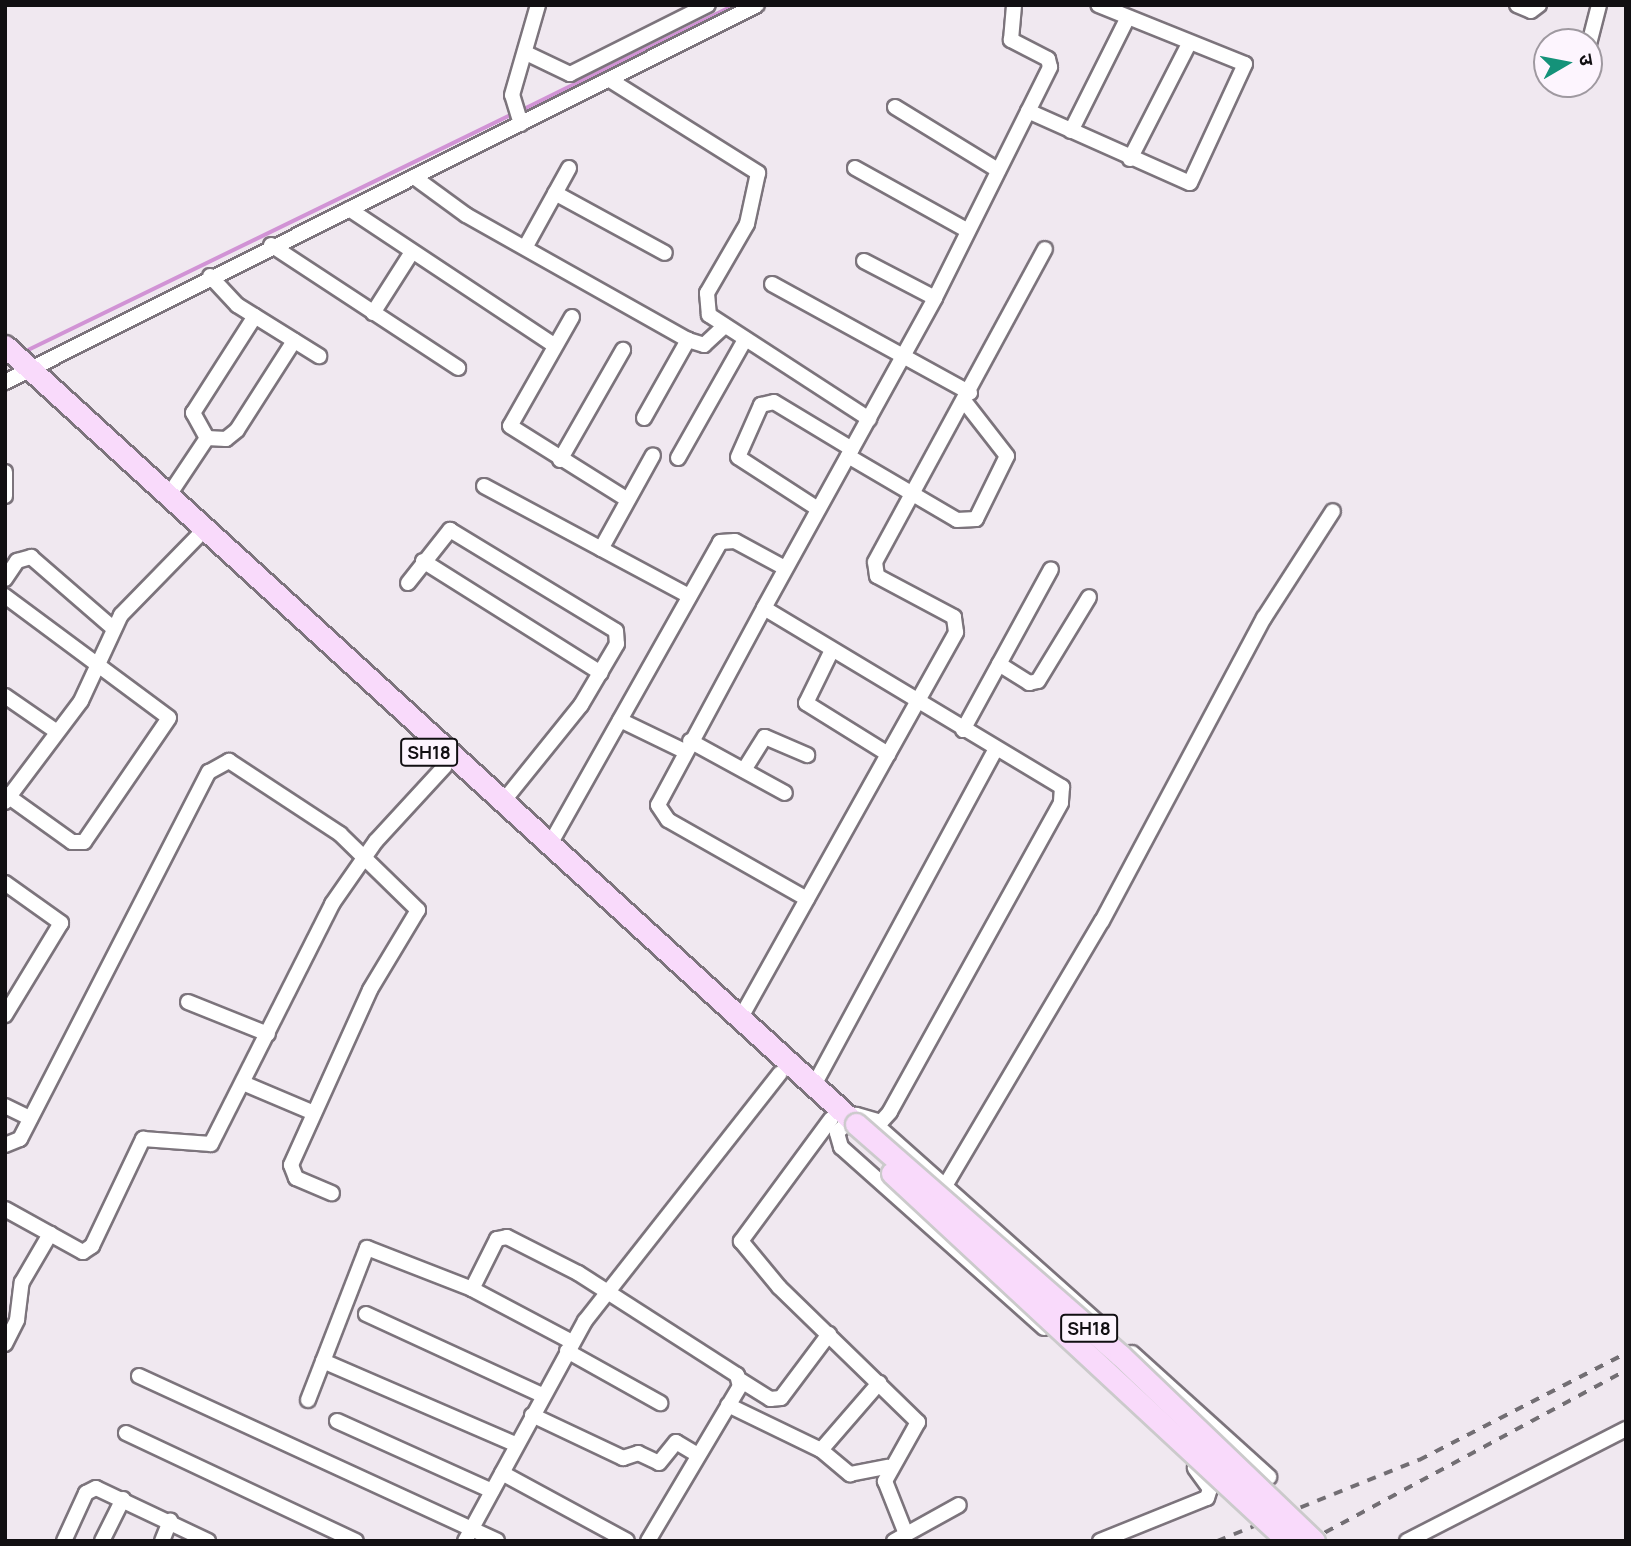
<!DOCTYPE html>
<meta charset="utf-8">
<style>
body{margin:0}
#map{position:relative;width:1631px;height:1546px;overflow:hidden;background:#f0e8f0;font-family:Manrope,"Noto Sans Devanagari",sans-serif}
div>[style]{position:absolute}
.stream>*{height:3.5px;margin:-1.75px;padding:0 1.75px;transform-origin:1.75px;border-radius:1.75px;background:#d193d5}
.roads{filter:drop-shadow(2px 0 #7c747c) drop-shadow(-2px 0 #7c747c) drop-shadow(0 2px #7c747c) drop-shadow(0 -2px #7c747c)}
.minor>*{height:14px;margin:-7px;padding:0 7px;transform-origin:7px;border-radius:7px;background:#fff}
.primary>*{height:21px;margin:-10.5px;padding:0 10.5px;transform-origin:10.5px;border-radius:10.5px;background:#f9dafb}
.rail>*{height:3.5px;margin-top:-1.75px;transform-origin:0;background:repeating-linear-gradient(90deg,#726e73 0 9px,transparent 0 18px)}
.bridges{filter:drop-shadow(2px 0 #cbcacb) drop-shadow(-2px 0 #cbcacb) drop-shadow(0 2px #cbcacb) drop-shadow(0 -2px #cbcacb)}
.primary-bridge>*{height:21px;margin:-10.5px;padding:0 10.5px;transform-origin:10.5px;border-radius:10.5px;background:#f9dafb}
span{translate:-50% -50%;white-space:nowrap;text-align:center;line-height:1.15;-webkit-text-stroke:7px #fdf5fe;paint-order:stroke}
.shield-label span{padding:2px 5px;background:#fdf5fe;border:2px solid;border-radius:5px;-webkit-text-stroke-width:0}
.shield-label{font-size:18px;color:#110f12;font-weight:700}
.frame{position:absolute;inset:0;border:7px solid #110f12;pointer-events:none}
.north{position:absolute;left:1533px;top:28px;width:70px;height:70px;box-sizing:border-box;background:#fdf5fe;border:2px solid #9f99a0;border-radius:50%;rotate:80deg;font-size:19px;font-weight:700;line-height:28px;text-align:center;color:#110f12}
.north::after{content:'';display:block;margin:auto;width:24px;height:32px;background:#149279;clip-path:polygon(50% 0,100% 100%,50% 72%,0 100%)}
</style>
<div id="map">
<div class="stream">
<i style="left:522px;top:110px;width:237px;rotate:-26.3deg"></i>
<i style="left:22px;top:353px;width:548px;rotate:-25.96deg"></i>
</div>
<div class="roads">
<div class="minor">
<i style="left:1517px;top:5px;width:15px;rotate:23deg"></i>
<i style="left:1531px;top:11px;width:10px;rotate:-37deg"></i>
<i style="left:1589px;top:44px;width:40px;rotate:-75.6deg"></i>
<i style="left:526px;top:53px;width:49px;rotate:25.5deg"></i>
<i style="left:570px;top:74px;width:154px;rotate:-26.6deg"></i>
<i style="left:610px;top:80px;width:175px;rotate:32.1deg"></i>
<i style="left:758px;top:173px;width:52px;rotate:102.2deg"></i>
<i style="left:747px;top:224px;width:80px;rotate:120.1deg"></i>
<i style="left:707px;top:293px;width:22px;rotate:85deg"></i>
<i style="left:709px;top:315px;width:191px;rotate:33deg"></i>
<i style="left:895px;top:107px;width:121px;rotate:31.5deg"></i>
<i style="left:1028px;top:111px;width:177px;rotate:24deg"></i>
<i style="left:1190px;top:183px;width:131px;rotate:-65.2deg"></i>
<i style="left:1245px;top:64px;width:158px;rotate:-158.1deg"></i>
<i style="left:521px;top:124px;width:30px;rotate:-107deg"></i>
<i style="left:512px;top:95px;width:94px;rotate:-73.9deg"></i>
<i style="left:1071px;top:131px;width:127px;rotate:-63.4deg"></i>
<i style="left:1130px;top:159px;width:131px;rotate:-62.9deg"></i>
<i style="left:855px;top:168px;width:129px;rotate:29.1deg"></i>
<i style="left:414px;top:177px;width:64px;rotate:36.2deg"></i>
<i style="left:466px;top:215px;width:255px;rotate:29.4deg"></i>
<i style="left:688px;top:340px;width:17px;rotate:17deg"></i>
<i style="left:704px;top:345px;width:26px;rotate:-43deg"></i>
<i style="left:555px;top:193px;width:125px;rotate:28.6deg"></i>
<i style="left:349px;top:209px;width:247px;rotate:33.6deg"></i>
<i style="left:271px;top:245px;width:224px;rotate:33.3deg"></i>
<i style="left:526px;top:246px;width:89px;rotate:-61.1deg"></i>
<i style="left:864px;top:261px;width:80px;rotate:27.5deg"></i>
<i style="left:210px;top:276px;width:40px;rotate:47deg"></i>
<i style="left:237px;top:305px;width:97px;rotate:31.9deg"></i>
<i style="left:772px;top:284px;width:226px;rotate:28.8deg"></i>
<i style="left:373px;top:313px;width:72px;rotate:-57.4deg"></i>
<i style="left:572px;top:317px;width:125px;rotate:119.6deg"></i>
<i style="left:510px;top:426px;width:139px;rotate:32.1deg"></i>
<i style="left:5px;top:382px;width:841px;rotate:-26.63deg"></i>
<i style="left:644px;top:418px;width:90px;rotate:-60.6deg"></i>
<i style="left:207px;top:438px;width:19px;rotate:3deg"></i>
<i style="left:226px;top:439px;width:14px;rotate:-39deg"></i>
<i style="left:237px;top:430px;width:106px;rotate:-57.4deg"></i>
<i style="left:848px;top:456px;width:126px;rotate:30.4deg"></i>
<i style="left:957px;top:520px;width:19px;rotate:-3deg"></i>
<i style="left:976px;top:519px;width:70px;rotate:-63.8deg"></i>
<i style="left:1007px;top:456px;width:68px;rotate:-127.9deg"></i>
<i style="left:678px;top:458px;width:132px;rotate:-60.5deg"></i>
<i style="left:560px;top:460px;width:127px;rotate:-60.2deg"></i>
<i style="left:5px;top:472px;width:24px;rotate:90deg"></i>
<i style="left:484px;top:486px;width:233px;rotate:28.2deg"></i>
<i style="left:169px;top:495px;width:69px;rotate:-56.3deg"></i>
<i style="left:207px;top:438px;width:29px;rotate:-119deg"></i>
<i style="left:193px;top:413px;width:115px;rotate:-57.4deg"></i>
<i style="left:818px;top:509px;width:95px;rotate:-147deg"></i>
<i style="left:738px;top:457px;width:57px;rotate:-66.1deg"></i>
<i style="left:761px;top:405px;width:13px;rotate:-13deg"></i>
<i style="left:774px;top:402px;width:91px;rotate:31.1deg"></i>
<i style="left:601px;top:549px;width:107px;rotate:-61deg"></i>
<i style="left:423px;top:561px;width:210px;rotate:32.2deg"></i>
<i style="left:5px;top:579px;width:22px;rotate:-56deg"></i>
<i style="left:17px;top:561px;width:15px;rotate:-16deg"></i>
<i style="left:31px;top:557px;width:108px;rotate:40.9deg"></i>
<i style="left:408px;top:583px;width:68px;rotate:-51.6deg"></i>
<i style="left:450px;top:530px;width:194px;rotate:31.3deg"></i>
<i style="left:616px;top:631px;width:13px;rotate:86deg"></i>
<i style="left:617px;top:644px;width:71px;rotate:120.5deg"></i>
<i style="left:581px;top:705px;width:126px;rotate:128.9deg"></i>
<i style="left:5px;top:596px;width:204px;rotate:36.6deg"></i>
<i style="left:169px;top:718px;width:150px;rotate:124.4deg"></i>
<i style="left:84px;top:842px;width:12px;rotate:180deg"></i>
<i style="left:72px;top:842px;width:82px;rotate:-144.4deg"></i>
<i style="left:764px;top:608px;width:354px;rotate:-61.1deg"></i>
<i style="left:935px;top:298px;width:258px;rotate:-63.5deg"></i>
<i style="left:1050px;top:67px;width:8px;rotate:-104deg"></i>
<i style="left:1048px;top:59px;width:42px;rotate:-152.8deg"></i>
<i style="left:1011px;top:40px;width:35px;rotate:-85deg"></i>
<i style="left:832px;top:650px;width:59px;rotate:116.1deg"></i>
<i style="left:806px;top:703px;width:97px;rotate:31.9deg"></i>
<i style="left:999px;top:664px;width:36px;rotate:32deg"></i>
<i style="left:1029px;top:683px;width:9px;rotate:-13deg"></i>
<i style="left:1038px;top:681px;width:98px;rotate:-58.7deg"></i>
<i style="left:5px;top:696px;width:63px;rotate:34.7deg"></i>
<i style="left:620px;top:720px;width:71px;rotate:25.8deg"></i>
<i style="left:963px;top:730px;width:183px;rotate:-61.3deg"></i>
<i style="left:690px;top:741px;width:108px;rotate:28.7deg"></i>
<i style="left:744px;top:770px;width:39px;rotate:-58deg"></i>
<i style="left:765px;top:737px;width:46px;rotate:23.2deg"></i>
<i style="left:5px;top:802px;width:126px;rotate:-53deg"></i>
<i style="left:81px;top:701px;width:95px;rotate:-65.1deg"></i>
<i style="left:121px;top:615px;width:109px;rotate:-45.7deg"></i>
<i style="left:549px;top:846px;width:349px;rotate:-60.6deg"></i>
<i style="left:720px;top:542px;width:15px;rotate:-4deg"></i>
<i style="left:735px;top:541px;width:57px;rotate:28.4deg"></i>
<i style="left:5px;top:883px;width:69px;rotate:35.5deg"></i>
<i style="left:61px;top:923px;width:108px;rotate:121.3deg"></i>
<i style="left:807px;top:899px;width:160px;rotate:-150.4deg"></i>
<i style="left:668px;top:820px;width:18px;rotate:-124deg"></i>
<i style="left:658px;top:805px;width:224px;rotate:-61.7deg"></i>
<i style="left:764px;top:608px;width:348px;rotate:31deg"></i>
<i style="left:1062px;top:787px;width:16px;rotate:94deg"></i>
<i style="left:1061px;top:803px;width:353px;rotate:119deg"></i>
<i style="left:890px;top:1112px;width:13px;rotate:132deg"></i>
<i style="left:881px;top:1122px;width:26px;rotate:-164deg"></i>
<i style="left:856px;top:1115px;width:26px;rotate:137deg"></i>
<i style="left:837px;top:1133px;width:15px;rotate:74deg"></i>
<i style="left:841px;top:1147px;width:272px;rotate:41.7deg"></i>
<i style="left:188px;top:1002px;width:86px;rotate:21.8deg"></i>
<i style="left:740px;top:1019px;width:443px;rotate:-60.8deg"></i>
<i style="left:956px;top:632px;width:15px;rotate:-98deg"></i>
<i style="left:954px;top:617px;width:87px;rotate:-152deg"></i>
<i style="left:877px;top:576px;width:14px;rotate:-98deg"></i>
<i style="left:875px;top:562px;width:356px;rotate:-61.5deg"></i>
<i style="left:243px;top:1083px;width:77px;rotate:22.9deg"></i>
<i style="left:813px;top:1087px;width:385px;rotate:-61.6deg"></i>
<i style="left:5px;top:1106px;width:28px;rotate:26deg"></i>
<i style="left:831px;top:1119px;width:152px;rotate:126.4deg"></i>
<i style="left:741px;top:1241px;width:60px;rotate:50.4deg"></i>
<i style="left:779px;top:1287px;width:194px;rotate:44.2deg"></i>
<i style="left:918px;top:1422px;width:68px;rotate:119.2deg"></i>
<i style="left:885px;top:1481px;width:57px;rotate:68.4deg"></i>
<i style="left:873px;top:1122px;width:310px;rotate:41.7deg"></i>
<i style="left:5px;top:1145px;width:16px;rotate:-22deg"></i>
<i style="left:20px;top:1139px;width:413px;rotate:-62.8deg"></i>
<i style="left:209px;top:772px;width:23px;rotate:-29deg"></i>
<i style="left:229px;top:761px;width:133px;rotate:33.3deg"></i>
<i style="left:340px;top:834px;width:109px;rotate:44.3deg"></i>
<i style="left:418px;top:910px;width:93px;rotate:121deg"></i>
<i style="left:370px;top:990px;width:192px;rotate:114.3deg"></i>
<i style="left:291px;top:1165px;width:14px;rotate:69deg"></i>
<i style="left:296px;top:1178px;width:39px;rotate:23deg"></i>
<i style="left:945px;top:1186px;width:308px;rotate:-59.4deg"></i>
<i style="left:1102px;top:921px;width:344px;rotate:-61.9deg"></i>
<i style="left:1264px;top:618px;width:127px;rotate:-57.2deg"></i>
<i style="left:5px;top:1209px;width:89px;rotate:28.9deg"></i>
<i style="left:83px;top:1252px;width:11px;rotate:-34deg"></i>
<i style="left:92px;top:1246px;width:119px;rotate:-64.5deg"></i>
<i style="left:143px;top:1139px;width:68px;rotate:4.2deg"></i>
<i style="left:211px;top:1144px;width:269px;rotate:-63.2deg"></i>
<i style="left:332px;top:904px;width:77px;rotate:-55.1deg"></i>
<i style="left:376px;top:841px;width:102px;rotate:-47.4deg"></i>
<i style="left:472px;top:1289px;width:56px;rotate:-63.4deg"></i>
<i style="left:497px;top:1239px;width:10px;rotate:-11deg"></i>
<i style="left:507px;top:1237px;width:80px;rotate:26.9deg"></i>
<i style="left:578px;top:1273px;width:189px;rotate:32.7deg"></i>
<i style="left:737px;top:1375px;width:11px;rotate:75deg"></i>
<i style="left:740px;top:1386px;width:180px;rotate:120.7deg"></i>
<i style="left:366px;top:1314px;width:194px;rotate:24.7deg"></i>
<i style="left:5px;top:1344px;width:27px;rotate:-63deg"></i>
<i style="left:17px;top:1320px;width:38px;rotate:-83deg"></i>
<i style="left:22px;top:1282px;width:56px;rotate:-59.7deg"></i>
<i style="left:567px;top:1351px;width:107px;rotate:29.2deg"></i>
<i style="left:1132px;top:1353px;width:185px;rotate:42.1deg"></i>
<i style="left:323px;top:1361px;width:211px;rotate:23.4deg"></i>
<i style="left:139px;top:1376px;width:394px;rotate:24.7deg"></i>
<i style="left:740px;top:1380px;width:36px;rotate:32deg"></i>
<i style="left:770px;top:1399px;width:11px;rotate:-5deg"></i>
<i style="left:781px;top:1398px;width:80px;rotate:-53.1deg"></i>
<i style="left:308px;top:1400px;width:163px;rotate:-68.8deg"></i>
<i style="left:367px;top:1248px;width:113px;rotate:21.3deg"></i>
<i style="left:472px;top:1289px;width:113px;rotate:27.9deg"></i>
<i style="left:728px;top:1405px;width:103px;rotate:25.8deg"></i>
<i style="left:821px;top:1450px;width:38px;rotate:40deg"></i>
<i style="left:850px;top:1474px;width:38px;rotate:-11deg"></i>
<i style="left:532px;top:1415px;width:101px;rotate:25.3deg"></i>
<i style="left:623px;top:1458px;width:16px;rotate:-18deg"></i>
<i style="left:638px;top:1453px;width:23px;rotate:25deg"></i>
<i style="left:659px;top:1463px;width:27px;rotate:-51deg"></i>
<i style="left:676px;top:1442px;width:23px;rotate:31deg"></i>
<i style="left:337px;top:1421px;width:170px;rotate:24.3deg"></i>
<i style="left:126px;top:1433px;width:254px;rotate:25.2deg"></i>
<i style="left:821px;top:1450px;width:89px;rotate:-49.1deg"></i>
<i style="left:502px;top:1473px;width:142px;rotate:28.5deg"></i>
<i style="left:64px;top:1541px;width:53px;rotate:-65.4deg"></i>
<i style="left:86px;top:1493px;width:11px;rotate:-27deg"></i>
<i style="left:96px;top:1488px;width:124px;rotate:25.3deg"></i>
<i style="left:102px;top:1541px;width:47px;rotate:-63.4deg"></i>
<i style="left:162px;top:1541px;width:22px;rotate:-68deg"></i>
<i style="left:465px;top:1541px;width:251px;rotate:-61.4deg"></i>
<i style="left:585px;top:1321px;width:315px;rotate:-51.8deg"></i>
<i style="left:894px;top:1541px;width:74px;rotate:-29deg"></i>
<i style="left:1100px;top:1541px;width:115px;rotate:-21.9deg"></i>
<i style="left:1207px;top:1498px;width:9px;rotate:-72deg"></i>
<i style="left:1210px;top:1489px;width:26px;rotate:-126deg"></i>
<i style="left:1407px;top:1541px;width:246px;rotate:-27.1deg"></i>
</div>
<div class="primary">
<i style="left:5px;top:346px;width:1153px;rotate:42.43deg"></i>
</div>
</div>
<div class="rail">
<i style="left:1217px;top:1541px;width:218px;rotate:-21.9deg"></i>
<i style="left:1419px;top:1460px;width:233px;rotate:-27.3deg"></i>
<i style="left:1309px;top:1541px;width:360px;rotate:-28.3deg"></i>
</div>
<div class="bridges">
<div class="primary-bridge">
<i style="left:856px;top:1124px;width:351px;rotate:41.2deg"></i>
<i style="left:1120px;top:1355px;width:269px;rotate:43.8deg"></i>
<i style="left:892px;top:1173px;width:541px;rotate:42.9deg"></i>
</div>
</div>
<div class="shield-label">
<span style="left:429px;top:752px">SH18</span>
<span style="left:1089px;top:1328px">SH18</span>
</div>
<div class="frame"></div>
<div class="north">उ</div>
</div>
